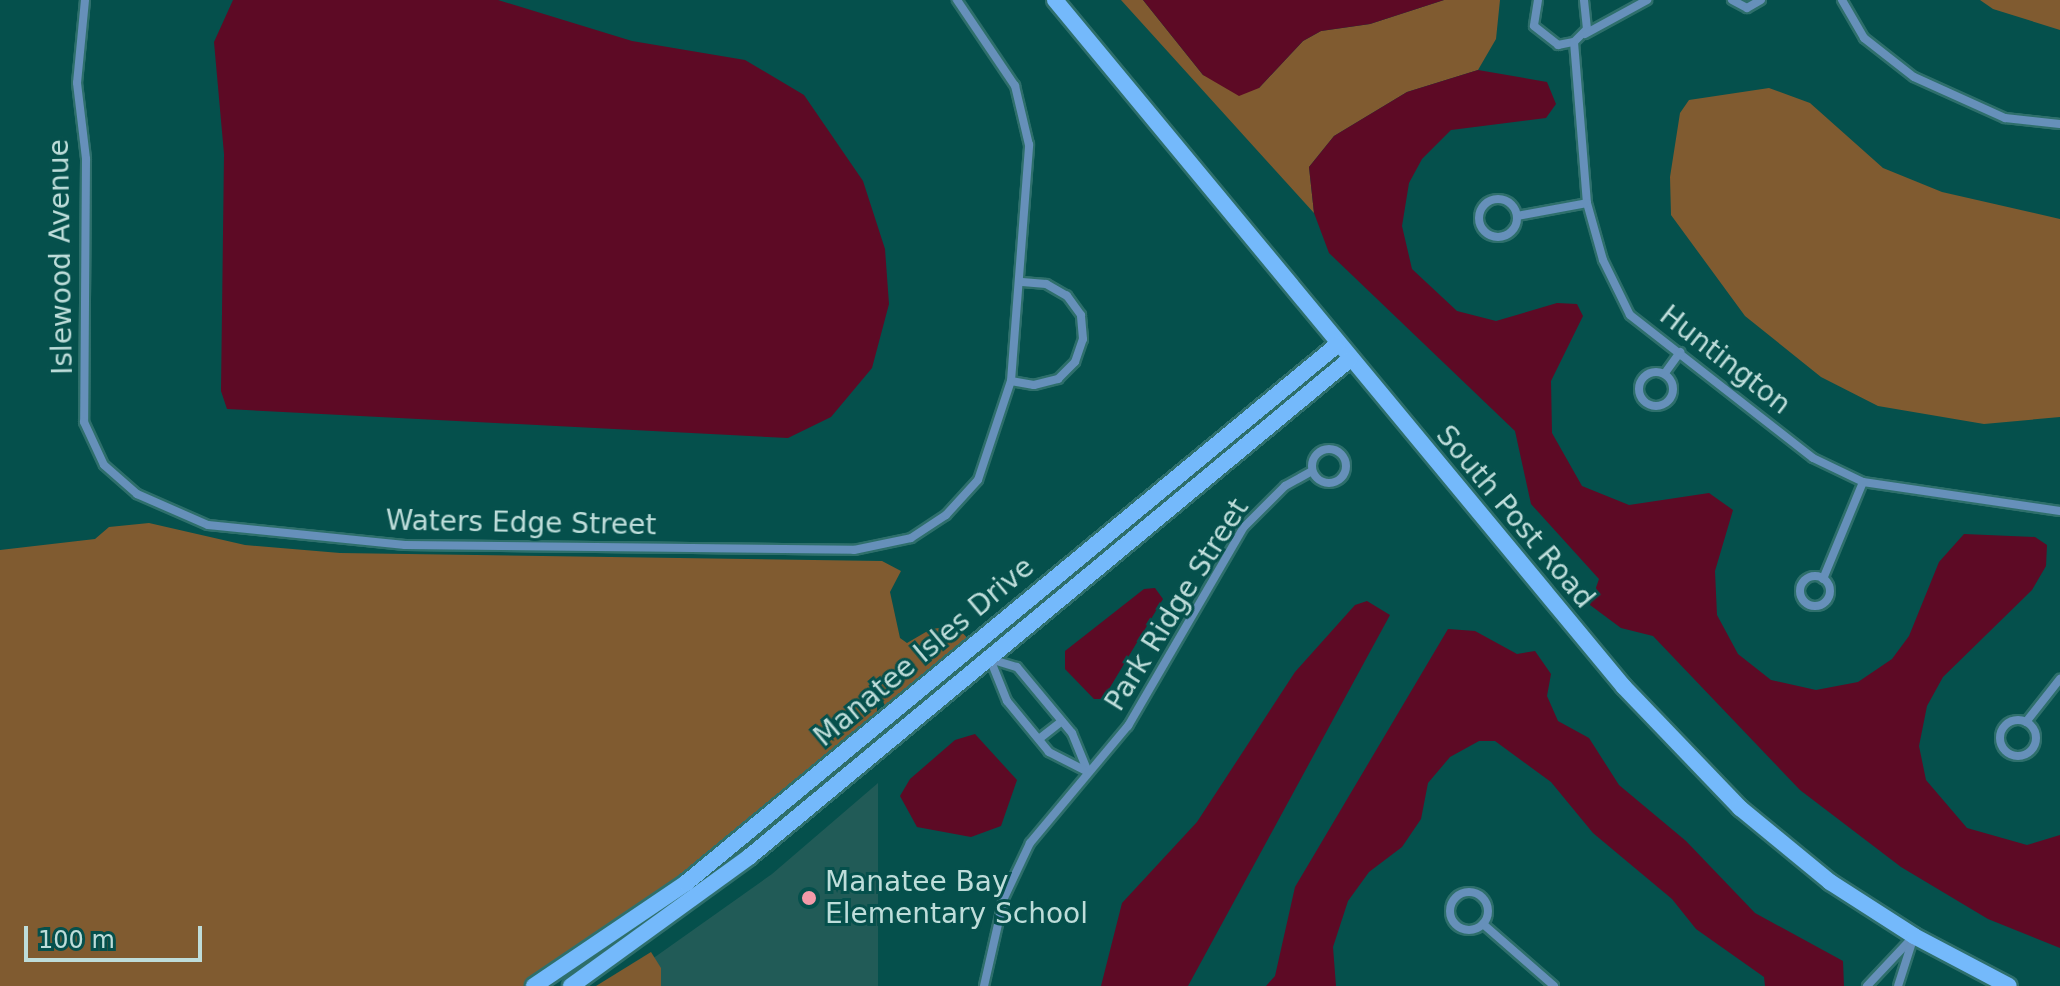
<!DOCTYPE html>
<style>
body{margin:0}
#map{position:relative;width:2060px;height:986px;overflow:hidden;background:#05504c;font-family:"DejaVu Sans",sans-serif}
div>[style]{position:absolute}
.built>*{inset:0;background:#215b57}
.green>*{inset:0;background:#805b30}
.water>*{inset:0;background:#5d0a25}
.roads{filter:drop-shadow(2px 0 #2e6f6b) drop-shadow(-2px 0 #2e6f6b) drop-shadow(0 2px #2e6f6b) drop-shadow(0 -2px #2e6f6b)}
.street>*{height:8px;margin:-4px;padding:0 4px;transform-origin:4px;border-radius:4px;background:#6690ba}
.street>.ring{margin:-4px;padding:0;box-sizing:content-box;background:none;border:8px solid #6690ba;border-radius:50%}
.secondary>*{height:16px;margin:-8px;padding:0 8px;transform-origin:8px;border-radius:8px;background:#74b9fb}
.dots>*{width:22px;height:22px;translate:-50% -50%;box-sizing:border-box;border:4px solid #05504c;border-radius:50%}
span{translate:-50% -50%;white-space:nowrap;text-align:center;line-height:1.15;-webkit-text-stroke:6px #05504c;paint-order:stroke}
.street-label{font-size:28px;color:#beddda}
.poi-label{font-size:28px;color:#beddda}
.left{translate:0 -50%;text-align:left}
.scale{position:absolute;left:24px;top:926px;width:178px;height:36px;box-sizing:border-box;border:4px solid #beddda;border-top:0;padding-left:10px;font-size:24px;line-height:28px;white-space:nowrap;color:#beddda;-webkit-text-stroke:6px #05504c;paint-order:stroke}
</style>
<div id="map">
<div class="built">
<i style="clip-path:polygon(878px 783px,878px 986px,614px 986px,772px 874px)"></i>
</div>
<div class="green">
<i style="clip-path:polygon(1121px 0,1143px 0,1203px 75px,1259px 88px,1303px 41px,1321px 31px,1370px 24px,1444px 0,1500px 0,1496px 39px,1478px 70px,1407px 92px,1334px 136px,1309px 167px,1314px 213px)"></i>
<i style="clip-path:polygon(1980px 0,2060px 0,2060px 30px,1993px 9px)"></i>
<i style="clip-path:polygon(1769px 88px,1810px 103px,1883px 168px,1942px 192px,2060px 219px,2060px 417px,1984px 424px,1878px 406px,1821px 377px,1745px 316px,1671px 215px,1670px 177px,1680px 113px,1689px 100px)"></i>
<i style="clip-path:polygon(149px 523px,245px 545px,340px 553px,882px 561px,901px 571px,890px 592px,900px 638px,907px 643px,931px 629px,956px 626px,974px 645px,886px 708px,878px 690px,876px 727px,737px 842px,534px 986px,0 986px,0 550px,95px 539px,109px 527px)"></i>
<i style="clip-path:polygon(651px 952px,661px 968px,661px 986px,596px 986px)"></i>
</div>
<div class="water">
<i style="clip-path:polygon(233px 0,498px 0,632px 41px,745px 60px,804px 95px,863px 181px,885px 249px,889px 304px,872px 368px,831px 417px,788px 438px,227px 409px,221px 391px,224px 154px,214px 42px)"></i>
<i style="clip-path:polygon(1143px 0,1444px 0,1370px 24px,1321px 31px,1303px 41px,1259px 88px,1239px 96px,1203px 75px)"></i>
<i style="clip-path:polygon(1478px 70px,1547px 82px,1556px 104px,1546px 118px,1451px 130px,1422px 159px,1409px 183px,1402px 226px,1412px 269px,1457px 311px,1496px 321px,1557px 303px,1577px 304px,1583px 316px,1551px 381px,1552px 433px,1582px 486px,1629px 505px,1709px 493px,1733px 510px,1715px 571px,1717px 615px,1738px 654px,1771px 680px,1816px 690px,1858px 682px,1892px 659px,1909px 636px,1939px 562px,1964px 534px,2035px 537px,2047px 545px,2046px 566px,2032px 590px,1943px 677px,1927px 706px,1919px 746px,1926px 780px,1967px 828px,2027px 845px,2060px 835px,2060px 948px,1988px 919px,1901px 867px,1800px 790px,1653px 636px,1621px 628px,1590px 605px,1599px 579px,1531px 504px,1515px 431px,1329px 253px,1314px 213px,1309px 167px,1334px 136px,1407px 92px)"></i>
<i style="clip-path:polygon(1155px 588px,1163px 599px,1103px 699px,1094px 699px,1065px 669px,1065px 651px,1144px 589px)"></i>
<i style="clip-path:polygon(1367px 601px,1390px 615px,1188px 986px,1101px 986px,1122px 903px,1197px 822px,1295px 672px,1355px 605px)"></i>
<i style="clip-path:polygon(1448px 629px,1475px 631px,1517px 654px,1535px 651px,1551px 674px,1547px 696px,1558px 721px,1589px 738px,1619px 785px,1686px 841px,1755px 913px,1843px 961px,1844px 986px,1765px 986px,1764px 977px,1696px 929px,1672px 899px,1593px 833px,1551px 782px,1495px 741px,1479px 741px,1450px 757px,1428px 783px,1421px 819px,1402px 847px,1369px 872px,1348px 901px,1333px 947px,1336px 986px,1266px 986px,1275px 976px,1295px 887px)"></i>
<i style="clip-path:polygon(975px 734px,1017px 780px,1001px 826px,971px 837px,917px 827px,900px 796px,910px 779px,955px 740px)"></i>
</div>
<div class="roads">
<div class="street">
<i style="left:85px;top:0;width:83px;rotate:95.5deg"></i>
<i style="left:77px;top:83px;width:77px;rotate:83.2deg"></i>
<i style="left:86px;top:159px;width:263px;rotate:90.4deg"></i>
<i style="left:84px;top:422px;width:47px;rotate:65.1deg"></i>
<i style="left:104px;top:465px;width:44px;rotate:41.3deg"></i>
<i style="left:137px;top:494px;width:77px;rotate:23.6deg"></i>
<i style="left:208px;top:525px;width:198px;rotate:5.8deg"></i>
<i style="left:405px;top:545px;width:449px;rotate:0.6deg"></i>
<i style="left:854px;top:550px;width:58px;rotate:-11.9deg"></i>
<i style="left:911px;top:538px;width:42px;rotate:-33.3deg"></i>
<i style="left:946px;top:515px;width:47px;rotate:-47.6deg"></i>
<i style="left:978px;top:480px;width:104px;rotate:-71.6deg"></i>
<i style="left:1011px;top:381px;width:237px;rotate:-85.6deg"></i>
<i style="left:1029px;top:145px;width:61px;rotate:-103.3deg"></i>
<i style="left:1015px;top:86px;width:104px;rotate:-124deg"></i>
<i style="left:1538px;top:0;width:26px;rotate:99deg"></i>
<i style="left:1534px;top:26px;width:31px;rotate:38deg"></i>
<i style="left:1558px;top:45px;width:16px;rotate:-11deg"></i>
<i style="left:1574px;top:42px;width:18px;rotate:-45deg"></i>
<i style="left:1587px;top:29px;width:29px;rotate:-96deg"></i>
<i style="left:1732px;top:0;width:17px;rotate:28deg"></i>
<i style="left:1747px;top:8px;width:16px;rotate:-30deg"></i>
<i style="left:1842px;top:0;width:44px;rotate:59.9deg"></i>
<i style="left:1864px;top:38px;width:63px;rotate:38deg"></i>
<i style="left:1914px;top:77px;width:100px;rotate:24.3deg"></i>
<i style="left:2005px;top:118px;width:55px;rotate:6.2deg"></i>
<i style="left:1585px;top:34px;width:71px;rotate:-28.7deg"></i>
<i style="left:1574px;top:42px;width:162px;rotate:85.4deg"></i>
<i style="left:1587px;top:203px;width:59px;rotate:74.3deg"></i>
<i style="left:1603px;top:260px;width:61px;rotate:63.9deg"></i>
<i style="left:1630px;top:315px;width:232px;rotate:38deg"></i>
<i style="left:1813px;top:458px;width:55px;rotate:25.6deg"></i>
<i style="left:1863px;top:482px;width:199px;rotate:8.4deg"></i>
<i class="ring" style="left:1479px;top:199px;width:30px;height:30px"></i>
<i style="left:1517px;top:216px;width:71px;rotate:-10.5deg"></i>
<i class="ring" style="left:1639px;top:372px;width:26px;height:26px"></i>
<i style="left:1665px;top:373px;width:26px;rotate:-54deg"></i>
<i style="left:1011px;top:381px;width:23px;rotate:10deg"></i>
<i style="left:1034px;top:385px;width:25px;rotate:-14deg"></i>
<i style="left:1058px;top:379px;width:24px;rotate:-45deg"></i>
<i style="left:1075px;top:362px;width:24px;rotate:-71deg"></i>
<i style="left:1083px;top:339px;width:24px;rotate:-95deg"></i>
<i style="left:1081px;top:315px;width:24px;rotate:-126deg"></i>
<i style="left:1067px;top:296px;width:24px;rotate:-150deg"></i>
<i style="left:1046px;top:284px;width:24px;rotate:-175deg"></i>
<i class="ring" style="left:1312px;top:449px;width:26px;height:26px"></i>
<i class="ring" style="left:1800px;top:576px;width:22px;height:22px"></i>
<i style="left:1823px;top:579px;width:105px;rotate:-67.6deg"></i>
<i style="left:990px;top:659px;width:28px;rotate:17deg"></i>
<i style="left:1017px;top:667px;width:86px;rotate:50.2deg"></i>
<i style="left:1072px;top:733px;width:42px;rotate:67.7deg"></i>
<i style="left:1088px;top:772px;width:44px;rotate:-152.9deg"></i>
<i style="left:1049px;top:752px;width:66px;rotate:-129.5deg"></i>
<i style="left:1007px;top:701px;width:45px;rotate:-112deg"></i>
<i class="ring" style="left:2000px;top:720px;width:28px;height:28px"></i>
<i style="left:2026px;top:722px;width:55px;rotate:-51.7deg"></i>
<i style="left:1039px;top:739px;width:29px;rotate:-38deg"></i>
<i class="ring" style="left:1450px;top:892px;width:30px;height:30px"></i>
<i style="left:1483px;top:924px;width:94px;rotate:41.1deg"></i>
<i style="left:984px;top:986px;width:90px;rotate:-77.2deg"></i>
<i style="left:1004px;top:898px;width:61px;rotate:-64.7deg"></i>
<i style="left:1030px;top:843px;width:153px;rotate:-50.1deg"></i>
<i style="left:1128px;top:726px;width:230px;rotate:-59.8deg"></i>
<i style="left:1244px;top:527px;width:58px;rotate:-45deg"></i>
<i style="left:1285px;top:486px;width:31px;rotate:-29deg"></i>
<i style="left:1867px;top:986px;width:69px;rotate:-46.8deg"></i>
<i style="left:1914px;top:936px;width:52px;rotate:107.7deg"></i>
</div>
<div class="secondary">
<i style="left:1055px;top:0;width:892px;rotate:50.37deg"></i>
<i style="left:1624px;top:687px;width:168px;rotate:46.2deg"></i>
<i style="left:1740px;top:808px;width:117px;rotate:39.4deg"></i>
<i style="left:1830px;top:882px;width:100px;rotate:32.7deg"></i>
<i style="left:1914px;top:936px;width:107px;rotate:27.8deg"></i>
<i style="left:534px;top:986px;width:184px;rotate:-34.1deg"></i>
<i style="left:686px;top:883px;width:845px;rotate:-39.57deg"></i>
<i style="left:571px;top:986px;width:220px;rotate:-35.9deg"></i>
<i style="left:749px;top:857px;width:779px;rotate:-39.64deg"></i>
</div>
</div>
<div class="dots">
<i style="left:809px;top:898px;background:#f39aa9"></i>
</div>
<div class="street-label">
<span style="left:61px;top:257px;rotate:-91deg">Islewood Avenue</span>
<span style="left:1725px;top:360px;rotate:38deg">Huntington</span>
<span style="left:1515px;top:517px;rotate:50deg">South Post Road</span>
<span style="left:521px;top:523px;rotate:1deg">Waters Edge Street</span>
<span style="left:1177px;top:605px;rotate:-58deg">Park Ridge Street</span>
<span style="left:924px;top:652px;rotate:-40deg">Manatee Isles Drive</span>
</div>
<div class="poi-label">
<span class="left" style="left:825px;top:898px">Manatee Bay<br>Elementary School</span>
</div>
<div class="scale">100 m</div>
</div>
